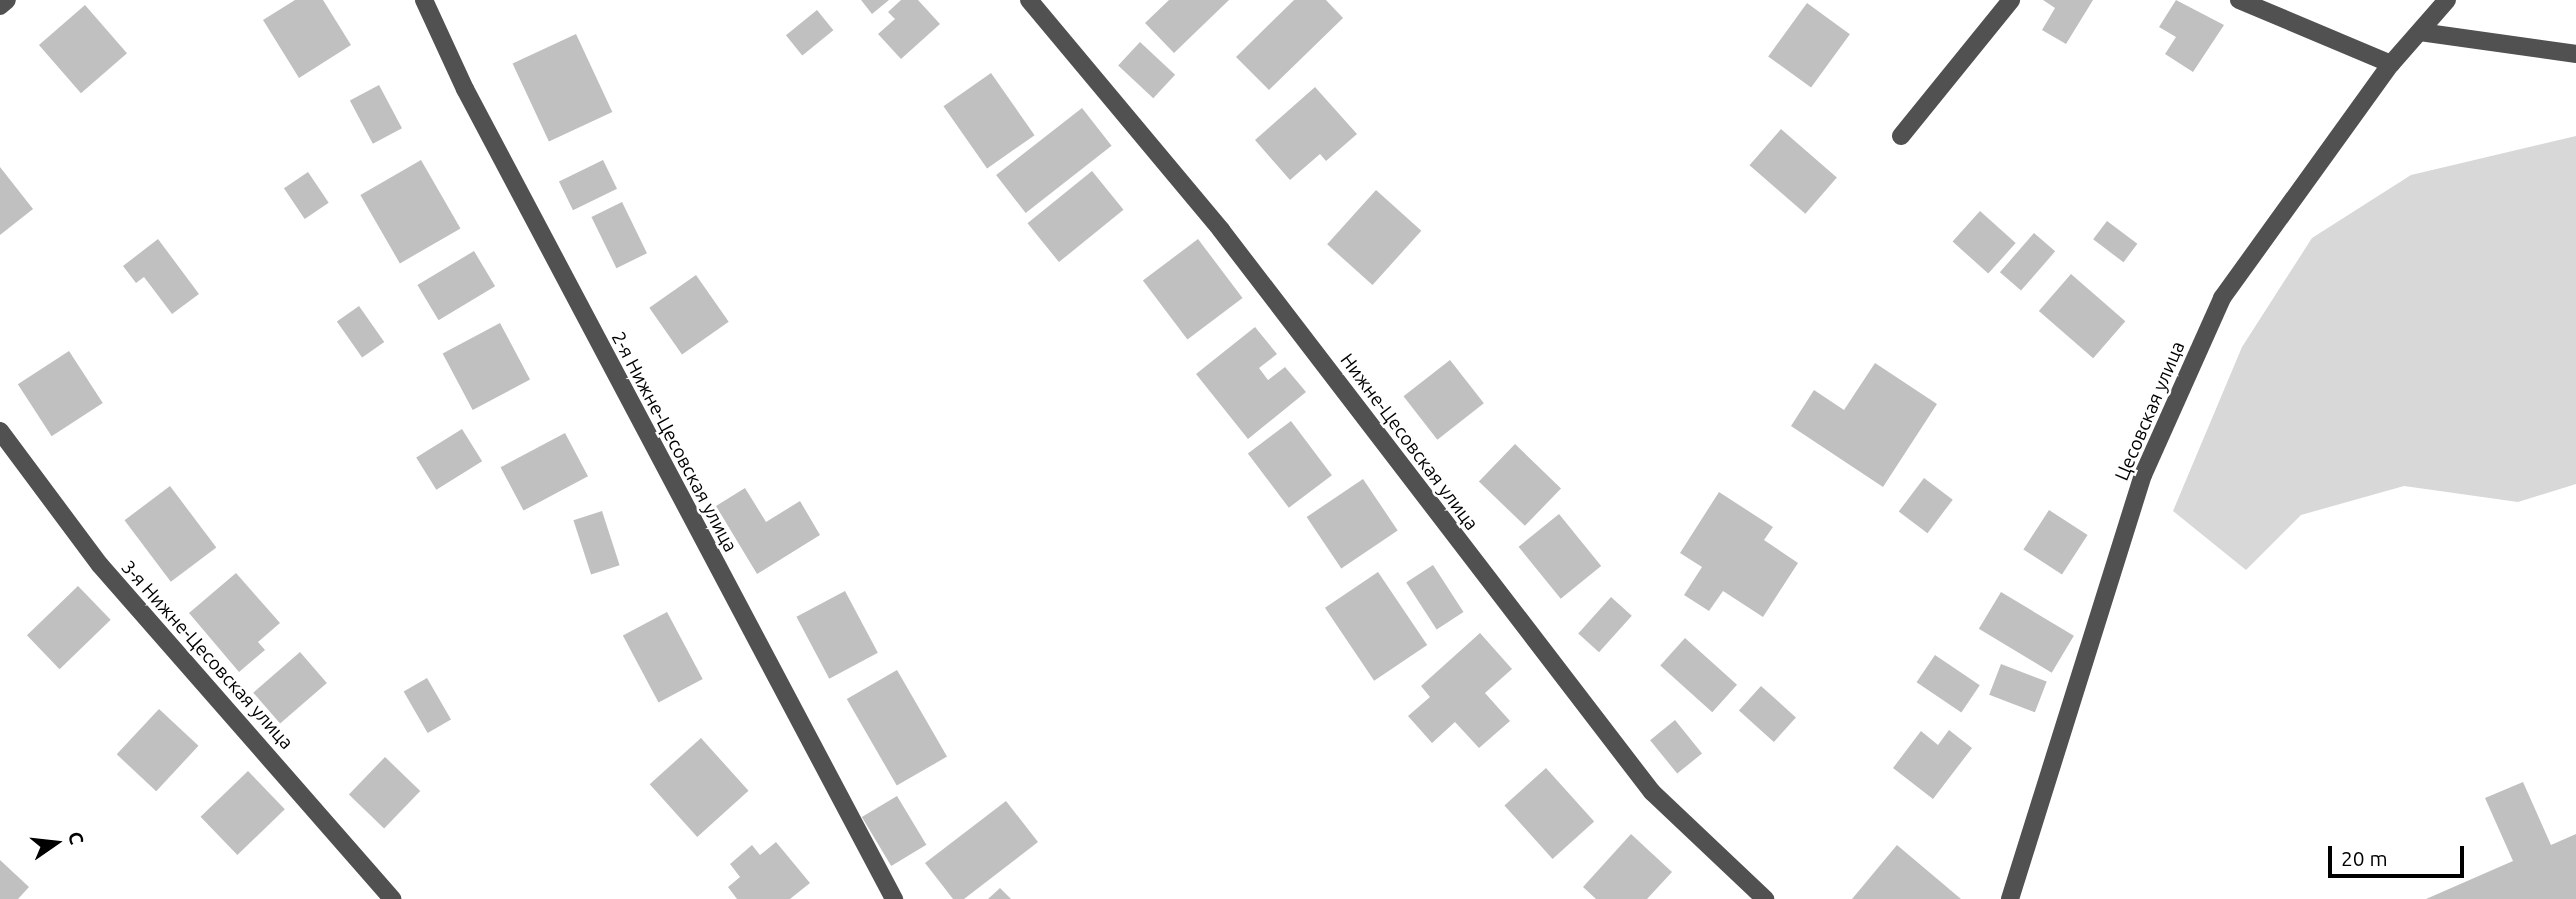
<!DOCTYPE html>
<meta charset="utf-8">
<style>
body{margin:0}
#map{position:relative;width:2576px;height:899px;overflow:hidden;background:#fff;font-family:Ubuntu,sans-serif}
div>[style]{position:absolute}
.green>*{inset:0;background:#d8d8d8}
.building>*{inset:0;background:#c0c0c0;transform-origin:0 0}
.minor>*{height:18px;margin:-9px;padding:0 9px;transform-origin:9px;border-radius:9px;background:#515151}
span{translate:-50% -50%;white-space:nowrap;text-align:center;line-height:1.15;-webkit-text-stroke:5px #fff;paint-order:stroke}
.street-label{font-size:19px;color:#000}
.north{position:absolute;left:21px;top:808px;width:70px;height:70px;-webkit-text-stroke:5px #fff;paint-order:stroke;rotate:76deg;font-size:19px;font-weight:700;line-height:28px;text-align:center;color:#000}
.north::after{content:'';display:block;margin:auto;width:24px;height:32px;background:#000;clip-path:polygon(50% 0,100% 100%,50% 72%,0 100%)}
.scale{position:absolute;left:2328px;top:846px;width:136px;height:32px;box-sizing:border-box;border:4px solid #000;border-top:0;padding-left:9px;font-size:21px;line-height:24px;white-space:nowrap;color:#000;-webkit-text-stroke:5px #fff;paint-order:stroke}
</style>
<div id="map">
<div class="green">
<i style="clip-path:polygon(2576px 136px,2576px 484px,2518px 502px,2404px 486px,2301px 515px,2246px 570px,2173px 511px,2242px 347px,2312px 238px,2411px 175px)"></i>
</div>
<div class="building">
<i style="clip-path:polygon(295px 0,323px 0,351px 45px,299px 78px,263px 20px)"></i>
<i style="clip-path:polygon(861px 0,889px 0,872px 14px)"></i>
<i style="clip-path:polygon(901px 0,918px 0,940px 24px,901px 59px,878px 34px,895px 19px,888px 12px)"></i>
<i style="clip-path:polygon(1169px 0,1229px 0,1174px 53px,1145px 23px)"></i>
<i style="clip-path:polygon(1294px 0,1326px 0,1343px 18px,1269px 90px,1236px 57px)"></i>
<i style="clip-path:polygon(2043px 0,2093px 0,2066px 44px,2042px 30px,2055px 8px)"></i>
<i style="clip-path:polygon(2176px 0,2224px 25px,2193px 72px,2165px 54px,2176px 37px,2159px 27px)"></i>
<i style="left:1807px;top:3px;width:53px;height:66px;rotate:36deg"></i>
<i style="left:85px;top:5px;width:64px;height:61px;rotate:49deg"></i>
<i style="left:817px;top:10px;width:26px;height:40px;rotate:51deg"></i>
<i style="left:576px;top:34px;width:86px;height:70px;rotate:65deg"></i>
<i style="left:1140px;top:42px;width:48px;height:32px;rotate:43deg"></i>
<i style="left:991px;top:73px;width:76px;height:58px;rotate:55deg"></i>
<i style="left:379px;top:85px;width:49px;height:33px;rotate:62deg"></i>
<i style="clip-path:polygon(1315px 87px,1357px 134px,1326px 161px,1320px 154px,1290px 180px,1255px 140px)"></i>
<i style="left:1082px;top:108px;width:48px;height:109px;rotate:52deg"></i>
<i style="left:1781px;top:129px;width:74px;height:48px;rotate:41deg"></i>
<i style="left:421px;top:160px;width:79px;height:70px;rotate:60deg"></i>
<i style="left:603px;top:160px;width:32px;height:49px;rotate:64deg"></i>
<i style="clip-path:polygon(0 167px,33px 209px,0 235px)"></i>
<i style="left:1092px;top:171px;width:50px;height:83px;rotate:51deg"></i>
<i style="left:308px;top:172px;width:37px;height:29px;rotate:56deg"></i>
<i style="left:1376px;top:190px;width:61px;height:73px;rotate:42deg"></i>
<i style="left:622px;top:202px;width:57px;height:34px;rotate:64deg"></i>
<i style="left:1980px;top:211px;width:48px;height:41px;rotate:42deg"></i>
<i style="left:2107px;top:221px;width:38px;height:23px;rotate:37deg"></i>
<i style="left:2034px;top:233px;width:28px;height:52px;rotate:41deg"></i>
<i style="clip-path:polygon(158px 239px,199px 294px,172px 314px,144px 277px,136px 283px,123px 266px)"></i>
<i style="left:1198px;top:239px;width:74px;height:69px;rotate:53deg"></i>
<i style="left:474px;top:251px;width:41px;height:66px;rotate:59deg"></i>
<i style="left:2071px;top:274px;width:72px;height:49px;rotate:41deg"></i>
<i style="left:696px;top:275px;width:57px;height:57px;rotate:55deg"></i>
<i style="left:359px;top:306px;width:44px;height:27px;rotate:55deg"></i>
<i style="left:500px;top:323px;width:64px;height:65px;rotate:62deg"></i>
<i style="clip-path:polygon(1255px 327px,1277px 354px,1259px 368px,1268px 380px,1285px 367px,1306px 392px,1248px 439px,1196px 374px)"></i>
<i style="left:69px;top:351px;width:62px;height:61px;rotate:57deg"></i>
<i style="left:1450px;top:360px;width:55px;height:59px;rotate:52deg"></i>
<i style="clip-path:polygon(1875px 363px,1937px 404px,1883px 487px,1791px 426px,1814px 390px,1844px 410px)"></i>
<i style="left:1291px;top:421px;width:68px;height:54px;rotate:53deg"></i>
<i style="left:462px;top:429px;width:38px;height:54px;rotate:58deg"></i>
<i style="left:565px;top:433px;width:49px;height:73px;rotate:62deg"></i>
<i style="left:1515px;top:444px;width:64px;height:52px;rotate:44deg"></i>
<i style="left:1924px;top:478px;width:36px;height:42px;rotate:37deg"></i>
<i style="left:1363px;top:479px;width:62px;height:68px;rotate:56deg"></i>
<i style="left:170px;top:486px;width:77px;height:57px;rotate:53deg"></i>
<i style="clip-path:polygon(745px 488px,766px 522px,800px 501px,820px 535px,757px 574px,716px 506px)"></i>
<i style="clip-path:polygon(1719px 492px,1773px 527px,1764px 540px,1798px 563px,1763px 617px,1723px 591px,1709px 611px,1684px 595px,1702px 567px,1680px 553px)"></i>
<i style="left:2049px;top:510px;width:46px;height:47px;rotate:33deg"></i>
<i style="left:602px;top:511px;width:57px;height:30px;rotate:72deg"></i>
<i style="left:1559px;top:514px;width:67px;height:52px;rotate:51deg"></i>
<i style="left:1433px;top:565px;width:56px;height:32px;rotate:57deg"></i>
<i style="left:1378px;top:572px;width:88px;height:64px;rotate:56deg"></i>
<i style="clip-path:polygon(236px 573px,280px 623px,258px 642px,265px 650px,239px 672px,189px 613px)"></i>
<i style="left:78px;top:586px;width:47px;height:71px;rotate:46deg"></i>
<i style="left:845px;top:591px;width:70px;height:55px;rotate:62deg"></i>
<i style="left:2001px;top:592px;width:85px;height:43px;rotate:31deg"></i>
<i style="left:1611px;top:597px;width:28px;height:49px;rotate:42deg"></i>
<i style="left:667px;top:612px;width:76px;height:50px;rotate:62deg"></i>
<i style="clip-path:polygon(1480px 633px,1512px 669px,1485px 693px,1510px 721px,1479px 748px,1455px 722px,1432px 743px,1408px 716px,1430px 697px,1421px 686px)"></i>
<i style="left:1685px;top:638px;width:70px;height:37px;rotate:42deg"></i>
<i style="left:300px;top:652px;width:41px;height:62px;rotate:49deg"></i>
<i style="left:1935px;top:655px;width:54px;height:33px;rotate:34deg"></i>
<i style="left:2001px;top:664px;width:49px;height:33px;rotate:21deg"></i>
<i style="left:897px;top:670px;width:100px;height:58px;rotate:60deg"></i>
<i style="left:427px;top:678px;width:48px;height:27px;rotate:60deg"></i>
<i style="left:1761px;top:686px;width:47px;height:33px;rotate:42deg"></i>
<i style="left:159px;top:709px;width:54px;height:62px;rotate:43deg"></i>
<i style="left:1675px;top:720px;width:43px;height:32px;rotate:51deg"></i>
<i style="clip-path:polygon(1949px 730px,1972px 748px,1933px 799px,1893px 768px,1921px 731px,1938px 745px)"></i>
<i style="left:701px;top:738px;width:71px;height:69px;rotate:48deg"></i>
<i style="left:385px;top:757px;width:49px;height:52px;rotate:44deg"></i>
<i style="left:1546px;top:768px;width:72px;height:56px;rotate:48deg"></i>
<i style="left:248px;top:771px;width:53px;height:66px;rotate:46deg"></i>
<i style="clip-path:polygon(2523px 782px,2551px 845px,2576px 834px,2576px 899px,2426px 899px,2513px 861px,2485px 798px)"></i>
<i style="left:897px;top:796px;width:57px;height:41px;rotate:59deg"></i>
<i style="clip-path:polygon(1006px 801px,1038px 842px,964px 899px,953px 899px,925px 863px)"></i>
<i style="clip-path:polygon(1631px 834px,1672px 872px,1647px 899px,1596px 899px,1583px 887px)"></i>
<i style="clip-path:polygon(776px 842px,810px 883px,790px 899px,737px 899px,728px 887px,740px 877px,730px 864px,752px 845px,760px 855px)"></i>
<i style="clip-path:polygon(1897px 845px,1961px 899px,1852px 899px)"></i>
<i style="clip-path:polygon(0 860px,29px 887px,18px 899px,0 899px)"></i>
<i style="clip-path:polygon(1000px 888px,1011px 899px,988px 899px)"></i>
</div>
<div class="minor">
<i style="left:424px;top:0;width:98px;rotate:65.3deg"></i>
<i style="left:465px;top:89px;width:917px;rotate:62.09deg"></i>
<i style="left:1029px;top:0;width:300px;rotate:50.1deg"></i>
<i style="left:1221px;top:230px;width:708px;rotate:52.52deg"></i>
<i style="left:1652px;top:792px;width:156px;rotate:43.4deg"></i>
<i style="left:2239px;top:0;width:165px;rotate:22.8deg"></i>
<i style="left:0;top:6px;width:9px;rotate:-41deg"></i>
<i style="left:2420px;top:32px;width:158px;rotate:8deg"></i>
<i style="left:1901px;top:136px;width:175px;rotate:-51deg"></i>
<i style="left:0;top:431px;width:167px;rotate:53.3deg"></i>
<i style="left:100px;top:565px;width:444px;rotate:48.8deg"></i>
<i style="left:2010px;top:899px;width:444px;rotate:-72.6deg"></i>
<i style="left:2143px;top:475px;width:194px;rotate:-65.9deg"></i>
<i style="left:2222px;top:298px;width:289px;rotate:-54.2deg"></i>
<i style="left:2391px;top:64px;width:85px;rotate:-48.8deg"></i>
</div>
<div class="street-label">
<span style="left:2150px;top:411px;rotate:-67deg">Цесовская улица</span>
<span style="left:674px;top:442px;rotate:62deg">2-я Нижне-Цесовская улица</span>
<span style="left:1409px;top:442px;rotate:53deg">Нижне-Цесовская улица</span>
<span style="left:207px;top:655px;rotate:48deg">3-я Нижне-Цесовская улица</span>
</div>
<div class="north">С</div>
<div class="scale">20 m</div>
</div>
